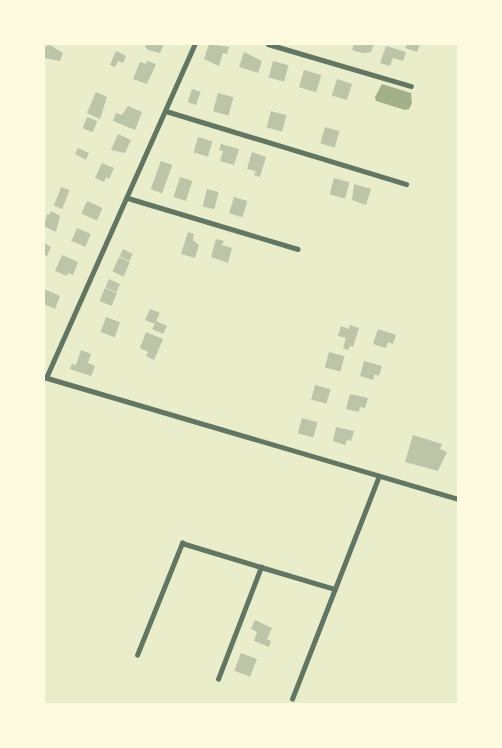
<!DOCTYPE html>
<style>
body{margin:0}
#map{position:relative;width:502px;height:748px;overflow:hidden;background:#e9edc9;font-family:"IBM Plex Sans",sans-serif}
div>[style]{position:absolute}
.water>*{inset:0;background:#a3b18a}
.building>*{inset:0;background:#bcc5a7;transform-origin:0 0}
.minor>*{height:4.5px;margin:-2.25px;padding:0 2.25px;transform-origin:2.25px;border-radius:2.25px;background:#617663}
span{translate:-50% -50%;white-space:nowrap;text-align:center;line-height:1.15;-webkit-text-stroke:5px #fefae0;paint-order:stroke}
.frame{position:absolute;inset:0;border:45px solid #fefae0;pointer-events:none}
</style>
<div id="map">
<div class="water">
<i style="clip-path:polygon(382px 84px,411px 93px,412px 103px,409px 109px,405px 110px,376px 101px,375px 97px)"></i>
</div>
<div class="building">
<i style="clip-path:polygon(48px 44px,63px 53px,60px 61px,44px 58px,44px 45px,47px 47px)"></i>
<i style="clip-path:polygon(147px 44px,164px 44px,160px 53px,148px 50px,145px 47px)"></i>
<i style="clip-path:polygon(209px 44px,229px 47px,227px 54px,223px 53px,219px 66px,204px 59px)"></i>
<i style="clip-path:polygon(354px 44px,374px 44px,371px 52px,362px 53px,352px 50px)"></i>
<i style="clip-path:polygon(407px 44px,420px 44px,417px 52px,405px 48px)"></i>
<i style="clip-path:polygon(386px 46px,406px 52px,403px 61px,393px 58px,390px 66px,380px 63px)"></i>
<i style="clip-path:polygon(116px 51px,126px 56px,123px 63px,118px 61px,115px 67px,110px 65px)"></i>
<i style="clip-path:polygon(244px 52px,262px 61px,258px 73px,239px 67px)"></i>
<i style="clip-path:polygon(147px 61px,156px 64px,147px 84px,133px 79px,140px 62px,146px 64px)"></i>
<i style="left:273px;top:61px;width:16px;height:17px;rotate:15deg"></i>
<i style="left:304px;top:70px;width:18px;height:18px;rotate:16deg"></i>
<i style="left:337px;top:79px;width:16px;height:17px;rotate:18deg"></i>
<i style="left:192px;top:89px;width:9px;height:14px;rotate:18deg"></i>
<i style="clip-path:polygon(96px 92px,107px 97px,100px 119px,87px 113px)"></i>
<i style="left:218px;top:93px;width:16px;height:19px;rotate:15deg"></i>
<i style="clip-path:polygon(128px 106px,142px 112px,135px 130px,113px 121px,116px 113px,122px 115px)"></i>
<i style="left:271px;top:111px;width:16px;height:17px;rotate:15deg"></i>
<i style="left:87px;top:117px;width:11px;height:12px;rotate:22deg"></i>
<i style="left:325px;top:127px;width:15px;height:17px;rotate:16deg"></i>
<i style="clip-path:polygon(118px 134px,131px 140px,125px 153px,111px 150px)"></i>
<i style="left:198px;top:137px;width:15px;height:16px;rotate:16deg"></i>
<i style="clip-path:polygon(221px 144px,239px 149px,234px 165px,220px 161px,223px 151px,219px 150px)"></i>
<i style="clip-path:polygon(78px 148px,89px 153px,86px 160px,75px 154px)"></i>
<i style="clip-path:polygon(252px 152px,266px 157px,260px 177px,254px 175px,256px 171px,247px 169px)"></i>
<i style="left:161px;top:161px;width:12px;height:30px;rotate:20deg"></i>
<i style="clip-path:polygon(102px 163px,114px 168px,109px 179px,106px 177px,104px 182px,95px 178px)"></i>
<i style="left:180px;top:177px;width:13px;height:21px;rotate:18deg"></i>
<i style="left:334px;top:178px;width:16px;height:17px;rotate:15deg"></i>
<i style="clip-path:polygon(354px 184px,371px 189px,366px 205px,352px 200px)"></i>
<i style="left:61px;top:187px;width:9px;height:20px;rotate:21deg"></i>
<i style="left:207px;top:189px;width:12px;height:18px;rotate:14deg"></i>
<i style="left:234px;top:197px;width:14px;height:17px;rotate:17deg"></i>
<i style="left:87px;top:201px;width:17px;height:14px;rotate:24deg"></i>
<i style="clip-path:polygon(51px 211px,60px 216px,56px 232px,44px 226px,47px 214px,49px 215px)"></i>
<i style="left:77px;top:228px;width:15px;height:14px;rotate:23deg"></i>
<i style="clip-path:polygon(188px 232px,194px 234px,193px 240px,199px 245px,195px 258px,181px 254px)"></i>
<i style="clip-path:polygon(216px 239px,224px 241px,222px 245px,232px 248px,228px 263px,211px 257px)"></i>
<i style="clip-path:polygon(44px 243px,51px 247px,47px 256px,44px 255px)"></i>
<i style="left:123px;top:249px;width:11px;height:8px;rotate:27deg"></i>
<i style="clip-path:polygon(62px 255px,78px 262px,73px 275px,68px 273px,67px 276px,55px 271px)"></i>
<i style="left:119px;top:257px;width:12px;height:16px;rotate:24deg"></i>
<i style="left:109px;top:279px;width:12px;height:9px;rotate:24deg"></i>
<i style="left:105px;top:288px;width:13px;height:14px;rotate:23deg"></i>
<i style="clip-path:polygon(44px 289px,60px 296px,55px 309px,44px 304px)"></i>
<i style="clip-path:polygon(150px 309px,160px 313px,156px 321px,167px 326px,163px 334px,152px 329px,155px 324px,145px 320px)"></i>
<i style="left:106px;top:317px;width:15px;height:16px;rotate:20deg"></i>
<i style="clip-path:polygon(350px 325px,359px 328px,353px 347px,350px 346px,348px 350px,343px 348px,346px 338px,338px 336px,341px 326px,349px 329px)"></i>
<i style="clip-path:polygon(378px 329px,396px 335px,393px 344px,388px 342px,386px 348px,373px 344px)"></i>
<i style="clip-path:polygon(146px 332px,163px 339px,154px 360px,146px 356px,148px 352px,140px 348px)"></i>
<i style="clip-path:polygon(81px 350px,91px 354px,88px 363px,95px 366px,91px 376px,70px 369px,72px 364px,76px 365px)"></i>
<i style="left:329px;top:352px;width:16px;height:16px;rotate:15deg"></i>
<i style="clip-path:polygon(364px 361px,382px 366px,379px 376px,375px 374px,373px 380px,360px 376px)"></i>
<i style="left:315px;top:385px;width:16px;height:15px;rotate:15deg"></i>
<i style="clip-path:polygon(350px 394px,368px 398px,365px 408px,360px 407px,359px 412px,346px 409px)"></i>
<i style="left:302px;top:418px;width:16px;height:16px;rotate:15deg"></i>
<i style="clip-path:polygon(336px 427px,354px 431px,351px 441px,347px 440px,345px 445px,333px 441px)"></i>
<i style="clip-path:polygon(413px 435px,442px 444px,440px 449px,447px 452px,438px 471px,405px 462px)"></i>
<i style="clip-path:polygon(255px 620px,272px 628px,267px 639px,271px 641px,269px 647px,254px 641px,257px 632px,251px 629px)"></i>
<i style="left:241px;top:653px;width:17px;height:19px;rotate:21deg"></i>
</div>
<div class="minor">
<i style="left:268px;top:44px;width:149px;rotate:16.4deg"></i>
<i style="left:166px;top:111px;width:251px;rotate:16.9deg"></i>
<i style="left:128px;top:198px;width:177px;rotate:16.7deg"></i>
<i style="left:44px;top:377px;width:432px;rotate:16.4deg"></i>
<i style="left:46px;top:378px;width:366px;rotate:-66deg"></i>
<i style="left:137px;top:655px;width:121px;rotate:-68.1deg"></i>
<i style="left:182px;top:543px;width:83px;rotate:16.9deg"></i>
<i style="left:218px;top:679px;width:120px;rotate:-69deg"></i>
<i style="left:261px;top:567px;width:77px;rotate:16.6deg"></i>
<i style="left:292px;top:699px;width:239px;rotate:-68.7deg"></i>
</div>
<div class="frame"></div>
</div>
